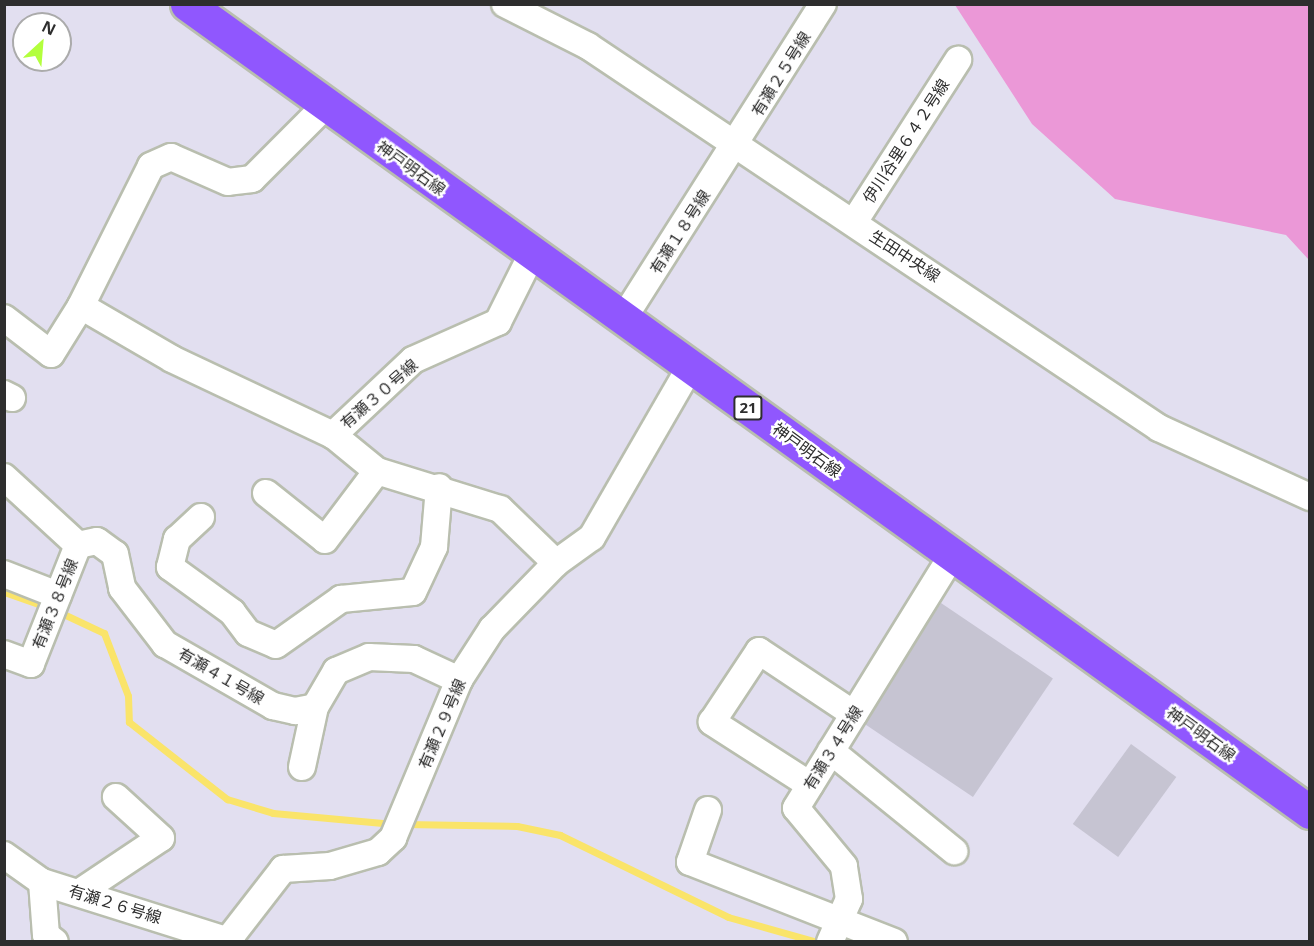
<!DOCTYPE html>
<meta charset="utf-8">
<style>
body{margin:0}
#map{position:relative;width:1314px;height:946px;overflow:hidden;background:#e2dff0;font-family:"Noto Sans","Noto Sans JP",sans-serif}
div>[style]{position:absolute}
.green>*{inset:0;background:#eb98d7}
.stream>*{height:7px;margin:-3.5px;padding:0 3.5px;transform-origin:3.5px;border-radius:3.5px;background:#fae46a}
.building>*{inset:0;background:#c6c4d2;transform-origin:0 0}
.roads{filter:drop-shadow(2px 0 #b9beaf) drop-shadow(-2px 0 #b9beaf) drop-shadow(0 2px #b9beaf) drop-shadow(0 -2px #b9beaf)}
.street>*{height:26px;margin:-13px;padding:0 13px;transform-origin:13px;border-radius:13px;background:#fff}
.primary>*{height:33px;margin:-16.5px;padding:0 16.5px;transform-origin:16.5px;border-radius:16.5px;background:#9057fe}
span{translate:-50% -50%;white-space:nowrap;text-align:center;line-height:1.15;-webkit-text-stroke:5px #fff;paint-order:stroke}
.shield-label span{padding:2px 4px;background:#fff;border:2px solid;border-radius:4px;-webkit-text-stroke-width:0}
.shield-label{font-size:15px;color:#2e2e2e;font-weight:700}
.street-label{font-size:16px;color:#2e2e2e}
.frame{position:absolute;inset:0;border:6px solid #2e2e2e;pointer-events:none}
.north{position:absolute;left:12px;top:12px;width:60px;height:60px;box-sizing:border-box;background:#fff;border:2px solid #ababab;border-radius:50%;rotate:26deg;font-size:16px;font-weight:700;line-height:24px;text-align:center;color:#2e2e2e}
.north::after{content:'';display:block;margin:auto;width:21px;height:27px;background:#b3ff3d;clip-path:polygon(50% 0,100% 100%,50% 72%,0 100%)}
</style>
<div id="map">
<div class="green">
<i style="clip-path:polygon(955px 5px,1309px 5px,1309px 260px,1286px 235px,1115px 199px,1032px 124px)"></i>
</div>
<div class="stream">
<i style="left:4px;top:592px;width:46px;rotate:19.2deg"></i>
<i style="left:57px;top:611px;width:52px;rotate:25.1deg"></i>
<i style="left:104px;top:633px;width:67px;rotate:69.1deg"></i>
<i style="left:128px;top:696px;width:26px;rotate:88deg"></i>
<i style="left:129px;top:722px;width:125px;rotate:38.2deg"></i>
<i style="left:227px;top:799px;width:48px;rotate:16.9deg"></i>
<i style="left:273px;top:813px;width:121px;rotate:5.2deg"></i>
<i style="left:405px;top:824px;width:112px;rotate:1deg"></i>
<i style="left:517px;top:826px;width:44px;rotate:11.8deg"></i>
<i style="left:560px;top:835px;width:187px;rotate:26deg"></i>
<i style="left:728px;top:917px;width:92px;rotate:15.7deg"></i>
</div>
<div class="building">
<i style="left:941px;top:603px;width:135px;height:143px;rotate:34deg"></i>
<i style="left:1131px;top:744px;width:56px;height:99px;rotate:36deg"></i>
</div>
<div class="roads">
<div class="street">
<i style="left:505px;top:4px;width:93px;rotate:26.8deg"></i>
<i style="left:588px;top:46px;width:687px;rotate:33.78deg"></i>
<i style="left:1159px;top:428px;width:166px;rotate:24.6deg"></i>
<i style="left:325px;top:106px;width:103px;rotate:135deg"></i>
<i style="left:252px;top:179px;width:24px;rotate:173deg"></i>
<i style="left:228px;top:182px;width:62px;rotate:-156.3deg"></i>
<i style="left:171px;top:157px;width:22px;rotate:156deg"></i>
<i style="left:151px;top:166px;width:157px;rotate:116.6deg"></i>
<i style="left:81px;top:306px;width:105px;rotate:30.2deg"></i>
<i style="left:172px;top:359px;width:178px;rotate:25.3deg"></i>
<i style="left:854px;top:222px;width:193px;rotate:-57.3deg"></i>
<i style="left:532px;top:254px;width:76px;rotate:116.6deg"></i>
<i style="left:498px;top:322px;width:93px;rotate:155.9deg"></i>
<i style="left:413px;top:360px;width:110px;rotate:136.8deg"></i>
<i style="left:333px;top:435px;width:57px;rotate:39.3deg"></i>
<i style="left:377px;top:471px;width:129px;rotate:17.2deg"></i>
<i style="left:500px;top:509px;width:78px;rotate:44deg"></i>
<i style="left:4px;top:318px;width:59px;rotate:37.5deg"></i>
<i style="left:51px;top:354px;width:57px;rotate:-58deg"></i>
<i style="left:623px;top:319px;width:373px;rotate:-57.6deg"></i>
<i style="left:4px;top:394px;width:9px;rotate:27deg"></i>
<i style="left:4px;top:477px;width:100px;rotate:42.6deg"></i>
<i style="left:78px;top:545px;width:128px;rotate:111.6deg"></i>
<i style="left:31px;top:664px;width:29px;rotate:-160deg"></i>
<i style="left:266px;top:493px;width:75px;rotate:38.5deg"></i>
<i style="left:325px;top:540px;width:86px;rotate:-53deg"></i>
<i style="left:201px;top:517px;width:33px;rotate:137deg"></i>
<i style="left:177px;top:539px;width:29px;rotate:104deg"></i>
<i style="left:170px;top:567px;width:77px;rotate:36deg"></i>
<i style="left:232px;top:612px;width:26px;rotate:53deg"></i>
<i style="left:248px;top:633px;width:30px;rotate:23deg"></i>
<i style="left:276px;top:645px;width:80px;rotate:-35.3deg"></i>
<i style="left:341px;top:599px;width:72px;rotate:-5.6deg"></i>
<i style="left:413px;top:592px;width:50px;rotate:-65deg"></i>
<i style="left:434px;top:547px;width:60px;rotate:-85.2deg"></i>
<i style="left:78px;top:545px;width:19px;rotate:-12deg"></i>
<i style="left:97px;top:541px;width:22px;rotate:36deg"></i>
<i style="left:115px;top:554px;width:35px;rotate:78deg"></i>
<i style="left:122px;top:588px;width:71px;rotate:52.5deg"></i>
<i style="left:165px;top:644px;width:125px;rotate:29.9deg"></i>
<i style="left:273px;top:706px;width:23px;rotate:13deg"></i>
<i style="left:295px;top:711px;width:20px;rotate:-11deg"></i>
<i style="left:4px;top:574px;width:58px;rotate:21.3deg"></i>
<i style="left:831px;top:751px;width:159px;rotate:39.1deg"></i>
<i style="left:302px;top:767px;width:61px;rotate:-77.8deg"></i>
<i style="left:315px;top:707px;width:42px;rotate:-59.7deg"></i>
<i style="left:336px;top:671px;width:36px;rotate:-23deg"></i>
<i style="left:369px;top:657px;width:45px;rotate:2.5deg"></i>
<i style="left:414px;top:659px;width:50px;rotate:25deg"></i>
<i style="left:810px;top:785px;width:117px;rotate:-147.3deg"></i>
<i style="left:712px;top:722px;width:85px;rotate:-56.5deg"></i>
<i style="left:759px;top:651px;width:114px;rotate:33.6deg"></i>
<i style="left:708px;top:810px;width:55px;rotate:109.1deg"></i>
<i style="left:690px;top:862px;width:219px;rotate:21.4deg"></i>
<i style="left:4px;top:855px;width:47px;rotate:35.4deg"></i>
<i style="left:42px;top:882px;width:199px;rotate:17.5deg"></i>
<i style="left:42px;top:882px;width:53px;rotate:85.7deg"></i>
<i style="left:46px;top:935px;width:11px;rotate:38deg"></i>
<i style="left:80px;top:892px;width:97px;rotate:-33.7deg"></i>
<i style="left:161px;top:838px;width:61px;rotate:-137.7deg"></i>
<i style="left:228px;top:940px;width:90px;rotate:-52.2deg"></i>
<i style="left:283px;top:869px;width:47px;rotate:-3.7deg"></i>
<i style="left:330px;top:866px;width:50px;rotate:-16.3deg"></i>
<i style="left:378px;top:852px;width:21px;rotate:-43deg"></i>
<i style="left:393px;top:838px;width:171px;rotate:-67.3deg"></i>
<i style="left:459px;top:680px;width:61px;rotate:-57.1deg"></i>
<i style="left:492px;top:629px;width:92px;rotate:-45.9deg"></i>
<i style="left:556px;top:563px;width:44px;rotate:-35.8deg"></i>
<i style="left:592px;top:537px;width:196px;rotate:-60deg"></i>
<i style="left:830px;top:942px;width:47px;rotate:-66.2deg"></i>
<i style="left:849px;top:899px;width:33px;rotate:-99deg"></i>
<i style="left:844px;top:866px;width:75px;rotate:-129.6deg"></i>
<i style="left:796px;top:808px;width:297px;rotate:-58.3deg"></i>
</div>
<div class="primary">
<i style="left:187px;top:4px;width:1383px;rotate:35.74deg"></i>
</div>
</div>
<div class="shield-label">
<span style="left:748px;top:408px">21</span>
</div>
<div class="street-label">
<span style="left:781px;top:74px;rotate:-58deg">有瀬２５号線</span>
<span style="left:906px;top:141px;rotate:-57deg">伊川谷里６４２号線</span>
<span style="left:411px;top:168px;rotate:36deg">神戸明石線</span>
<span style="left:680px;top:232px;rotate:-57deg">有瀬１８号線</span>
<span style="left:905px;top:256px;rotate:33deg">生田中央線</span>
<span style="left:379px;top:394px;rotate:-41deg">有瀬３０号線</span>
<span style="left:807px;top:450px;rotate:36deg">神戸明石線</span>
<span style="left:55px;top:604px;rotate:-68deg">有瀬３８号線</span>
<span style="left:221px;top:676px;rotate:30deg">有瀬４１号線</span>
<span style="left:442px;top:724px;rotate:-67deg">有瀬２９号線</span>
<span style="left:1201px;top:734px;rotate:36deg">神戸明石線</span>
<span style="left:833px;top:748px;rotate:-58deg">有瀬３４号線</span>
<span style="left:115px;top:904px;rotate:17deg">有瀬２６号線</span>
</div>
<div class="frame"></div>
<div class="north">N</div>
</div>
